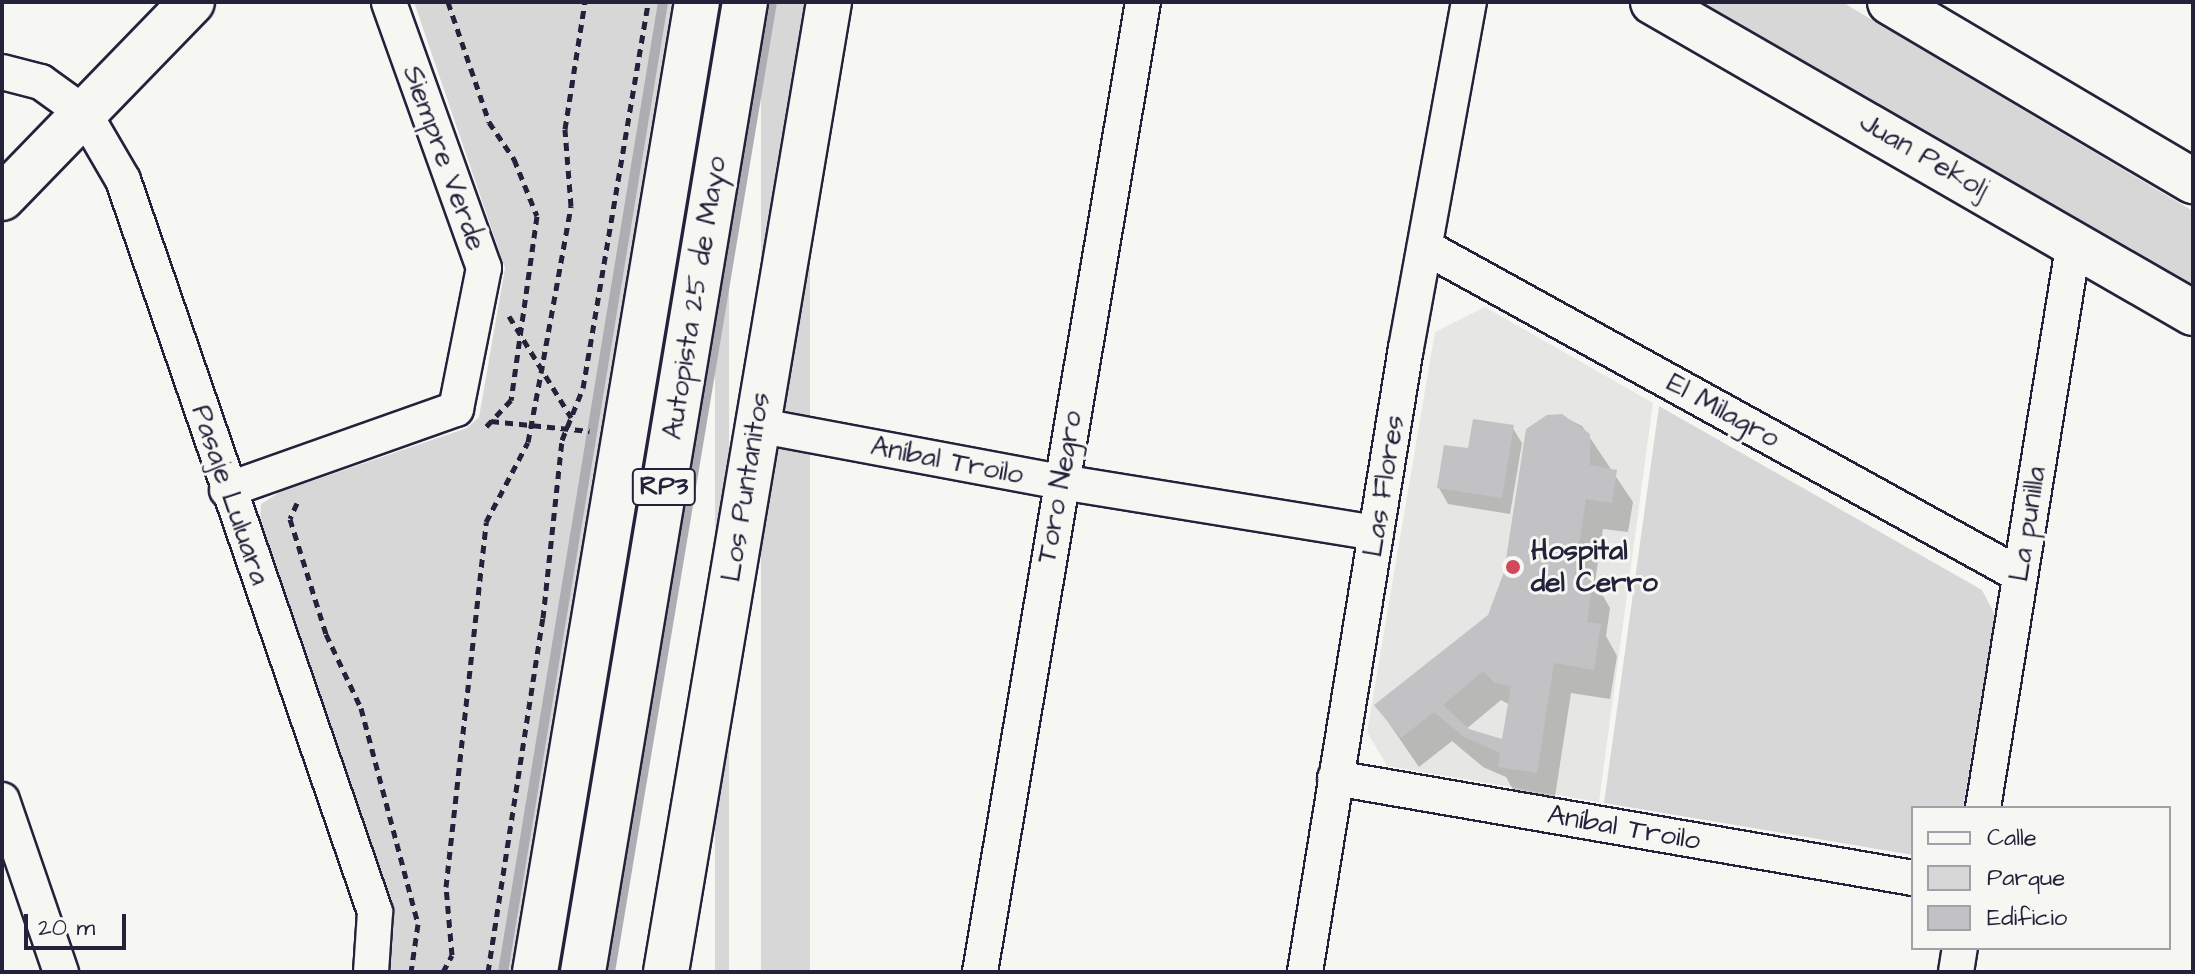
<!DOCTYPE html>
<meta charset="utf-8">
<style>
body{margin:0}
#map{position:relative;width:2195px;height:974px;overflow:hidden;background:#f6f6f2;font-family:"Architects Daughter",sans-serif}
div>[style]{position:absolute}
.built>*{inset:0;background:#e6e6e4}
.green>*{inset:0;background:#d7d7d7;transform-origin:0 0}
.shadow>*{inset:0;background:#0003}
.stream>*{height:10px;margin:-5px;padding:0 5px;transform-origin:5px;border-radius:5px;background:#adadb3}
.building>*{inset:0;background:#c2c2c4}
.path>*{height:5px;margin-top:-2.5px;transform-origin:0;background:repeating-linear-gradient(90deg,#22223b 0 8px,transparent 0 14px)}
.roads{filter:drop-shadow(2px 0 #22223b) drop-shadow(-2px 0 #22223b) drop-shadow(0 2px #22223b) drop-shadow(0 -2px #22223b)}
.minor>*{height:34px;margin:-17px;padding:0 17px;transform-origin:17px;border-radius:17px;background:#f6f6f2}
.tertiary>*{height:44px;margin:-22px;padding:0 22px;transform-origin:22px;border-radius:22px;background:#f6f6f2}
.primary>*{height:44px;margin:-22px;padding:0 22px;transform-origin:22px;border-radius:22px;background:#f6f6f2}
.dots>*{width:22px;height:22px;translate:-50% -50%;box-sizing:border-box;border:4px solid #f6f6f2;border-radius:50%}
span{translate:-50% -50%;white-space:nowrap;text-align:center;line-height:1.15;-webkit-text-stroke:6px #f6f6f2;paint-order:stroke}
.shield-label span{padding:2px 6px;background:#f6f6f2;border:2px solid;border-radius:6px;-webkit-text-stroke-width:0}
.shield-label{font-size:26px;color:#22223b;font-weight:700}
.street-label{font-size:28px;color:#22223b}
.poi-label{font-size:28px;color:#22223b;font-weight:700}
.left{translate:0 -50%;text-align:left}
.frame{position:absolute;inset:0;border:4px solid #22223b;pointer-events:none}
.legend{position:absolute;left:1911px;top:806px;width:260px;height:144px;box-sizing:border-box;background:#f6f6f2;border:2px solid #a1a1a9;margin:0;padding:10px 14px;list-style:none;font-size:24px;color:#22223b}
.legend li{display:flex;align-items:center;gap:16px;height:40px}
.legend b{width:40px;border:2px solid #a1a1a9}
.scale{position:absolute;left:24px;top:914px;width:102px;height:36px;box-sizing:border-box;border:4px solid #22223b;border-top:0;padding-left:10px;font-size:24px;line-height:28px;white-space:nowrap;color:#22223b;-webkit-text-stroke:6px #f6f6f2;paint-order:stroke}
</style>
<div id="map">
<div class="built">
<i style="clip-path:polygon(1485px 307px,1653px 403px,1599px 802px,1387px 766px,1367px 732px,1435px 332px)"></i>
</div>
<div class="green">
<i style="clip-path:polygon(414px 2px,678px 2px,515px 972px,383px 972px,393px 914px,260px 524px,261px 504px,280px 492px,467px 428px,479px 417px,505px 268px)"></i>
<i style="left:715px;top:2px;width:14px;height:983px"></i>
<i style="left:761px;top:2px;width:49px;height:983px"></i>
<i style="clip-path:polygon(1698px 2px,1842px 2px,2193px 211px,2193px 293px)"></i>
<i style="clip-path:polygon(1659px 406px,1982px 590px,1995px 615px,1963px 808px,1913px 808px,1913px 855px,1604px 803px)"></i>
</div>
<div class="shadow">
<i style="clip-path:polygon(evenodd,1562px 416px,1582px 426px,1633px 502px,1628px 532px,1603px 529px,1595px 582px,1610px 608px,1606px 636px,1617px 656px,1610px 699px,1571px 693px,1554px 803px,1517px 797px,1506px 777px,1483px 767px,1452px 741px,1419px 767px,1377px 706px,1489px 616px,1562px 416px,1501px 700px,1510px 705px,1504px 742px,1465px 730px,1501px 700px)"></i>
<i style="clip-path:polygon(1512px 427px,1522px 443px,1510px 514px,1448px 504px,1439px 488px,1470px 450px)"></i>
</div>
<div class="stream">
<i style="left:503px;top:972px;width:983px;rotate:-80.63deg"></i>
<i style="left:610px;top:972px;width:983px;rotate:-80.52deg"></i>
</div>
<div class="building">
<i style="clip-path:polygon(evenodd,1562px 414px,1590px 434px,1590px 465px,1617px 470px,1612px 503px,1586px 499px,1575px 574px,1594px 576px,1587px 622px,1601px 624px,1594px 670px,1554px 663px,1537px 773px,1498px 767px,1500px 753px,1464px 737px,1434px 712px,1401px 738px,1374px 705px,1488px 615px,1504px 572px,1526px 429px,1547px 415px,1562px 414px,1483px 671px,1495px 683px,1511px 686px,1502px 739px,1469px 729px,1443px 705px,1483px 671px)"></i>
<i style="clip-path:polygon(1473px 419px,1514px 425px,1502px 498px,1437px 488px,1444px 445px,1468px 448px)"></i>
</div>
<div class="path">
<i style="left:448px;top:2px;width:127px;rotate:71.1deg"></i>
<i style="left:489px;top:122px;width:45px;rotate:56deg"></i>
<i style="left:514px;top:159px;width:61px;rotate:68deg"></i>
<i style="left:537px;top:216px;width:186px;rotate:98deg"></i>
<i style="left:511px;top:400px;width:40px;rotate:133deg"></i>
<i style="left:509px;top:316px;width:119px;rotate:58.5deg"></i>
<i style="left:491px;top:421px;width:99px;rotate:5.8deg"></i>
<i style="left:297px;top:503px;width:17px;rotate:114deg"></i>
<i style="left:290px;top:519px;width:121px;rotate:72.6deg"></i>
<i style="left:326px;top:634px;width:82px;rotate:64.7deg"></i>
<i style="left:361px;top:708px;width:223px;rotate:75.2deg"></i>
<i style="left:418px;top:924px;width:49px;rotate:98.3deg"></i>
<i style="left:443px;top:972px;width:19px;rotate:-62deg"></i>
<i style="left:452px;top:955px;width:68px;rotate:-95deg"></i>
<i style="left:446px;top:887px;width:367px;rotate:-83.7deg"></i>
<i style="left:486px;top:522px;width:90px;rotate:-62.3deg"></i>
<i style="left:528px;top:442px;width:70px;rotate:-79.3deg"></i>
<i style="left:541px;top:373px;width:170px;rotate:-79.8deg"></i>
<i style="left:571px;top:206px;width:77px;rotate:-94.5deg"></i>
<i style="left:565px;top:129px;width:129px;rotate:-81.1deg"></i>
<i style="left:488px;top:972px;width:358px;rotate:-81.2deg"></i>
<i style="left:543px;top:618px;width:179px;rotate:-83.9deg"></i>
<i style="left:562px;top:440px;width:56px;rotate:-68deg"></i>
<i style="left:583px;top:388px;width:391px;rotate:-80.4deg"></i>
</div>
<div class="roads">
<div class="minor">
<i style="left:2px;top:72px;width:40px;rotate:14.4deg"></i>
<i style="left:41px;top:82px;width:53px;rotate:35.8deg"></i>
<i style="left:84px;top:113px;width:78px;rotate:59.8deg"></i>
<i style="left:123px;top:180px;width:774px;rotate:71deg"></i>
<i style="left:375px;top:912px;width:60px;rotate:93.8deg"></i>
<i style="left:1425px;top:247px;width:679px;rotate:28.87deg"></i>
<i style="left:756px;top:425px;width:310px;rotate:10.6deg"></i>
<i style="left:1061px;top:482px;width:319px;rotate:9.2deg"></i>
<i style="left:227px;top:490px;width:243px;rotate:-19.5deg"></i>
<i style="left:456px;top:409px;width:144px;rotate:-78.8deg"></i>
<i style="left:484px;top:268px;width:282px;rotate:-109.7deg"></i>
<i style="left:1335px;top:778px;width:587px;rotate:9.82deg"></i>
<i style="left:2px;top:800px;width:182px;rotate:71.1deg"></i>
<i style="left:1983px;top:808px;width:574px;rotate:-80.88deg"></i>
<i style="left:980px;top:972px;width:984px;rotate:-80.46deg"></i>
<i style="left:1305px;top:972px;width:632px;rotate:-80.81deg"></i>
<i style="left:1406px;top:348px;width:352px;rotate:-79.7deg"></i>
<i style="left:1956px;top:972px;width:24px;rotate:-81deg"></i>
</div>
<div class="tertiary">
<i style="left:1653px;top:2px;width:623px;rotate:29.94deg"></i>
<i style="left:1890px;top:2px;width:352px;rotate:30.6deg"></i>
<i style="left:2px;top:198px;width:273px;rotate:-45.9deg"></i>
<i style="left:666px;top:972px;width:984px;rotate:-80.46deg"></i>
</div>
<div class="primary">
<i style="left:535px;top:972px;width:983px;rotate:-80.52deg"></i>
<i style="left:583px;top:972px;width:983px;rotate:-80.52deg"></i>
</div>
</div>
<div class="dots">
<i style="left:1513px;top:567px;background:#d1495b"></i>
</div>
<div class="shield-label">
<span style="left:664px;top:487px">RP3</span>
</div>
<div class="street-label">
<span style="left:1924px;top:156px;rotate:30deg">Juan Pekolj</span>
<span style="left:444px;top:158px;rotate:70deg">Siempre Verde</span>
<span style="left:695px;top:298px;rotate:-81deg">Autopista 25 de Mayo</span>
<span style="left:1723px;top:411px;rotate:29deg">El Milagro</span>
<span style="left:947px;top:461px;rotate:11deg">Aníbal Troilo</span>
<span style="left:1384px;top:486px;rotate:-81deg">Las Flores</span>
<span style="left:746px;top:487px;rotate:-81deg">Los Puntanitos</span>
<span style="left:1060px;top:487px;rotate:-80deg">Toro Negro</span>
<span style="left:230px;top:495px;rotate:71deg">Pasaje Luluara</span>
<span style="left:2028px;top:524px;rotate:-81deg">La punilla</span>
<span style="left:1624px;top:828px;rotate:10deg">Aníbal Troilo</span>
</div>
<div class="poi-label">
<span class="left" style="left:1531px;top:567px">Hospital<br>del Cerro</span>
</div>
<div class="frame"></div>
<ul class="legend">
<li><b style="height:10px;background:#f6f6f2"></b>Calle</li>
<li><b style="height:22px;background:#d7d7d7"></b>Parque</li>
<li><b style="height:22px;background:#c2c2c4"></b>Edificio</li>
</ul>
<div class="scale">20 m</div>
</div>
